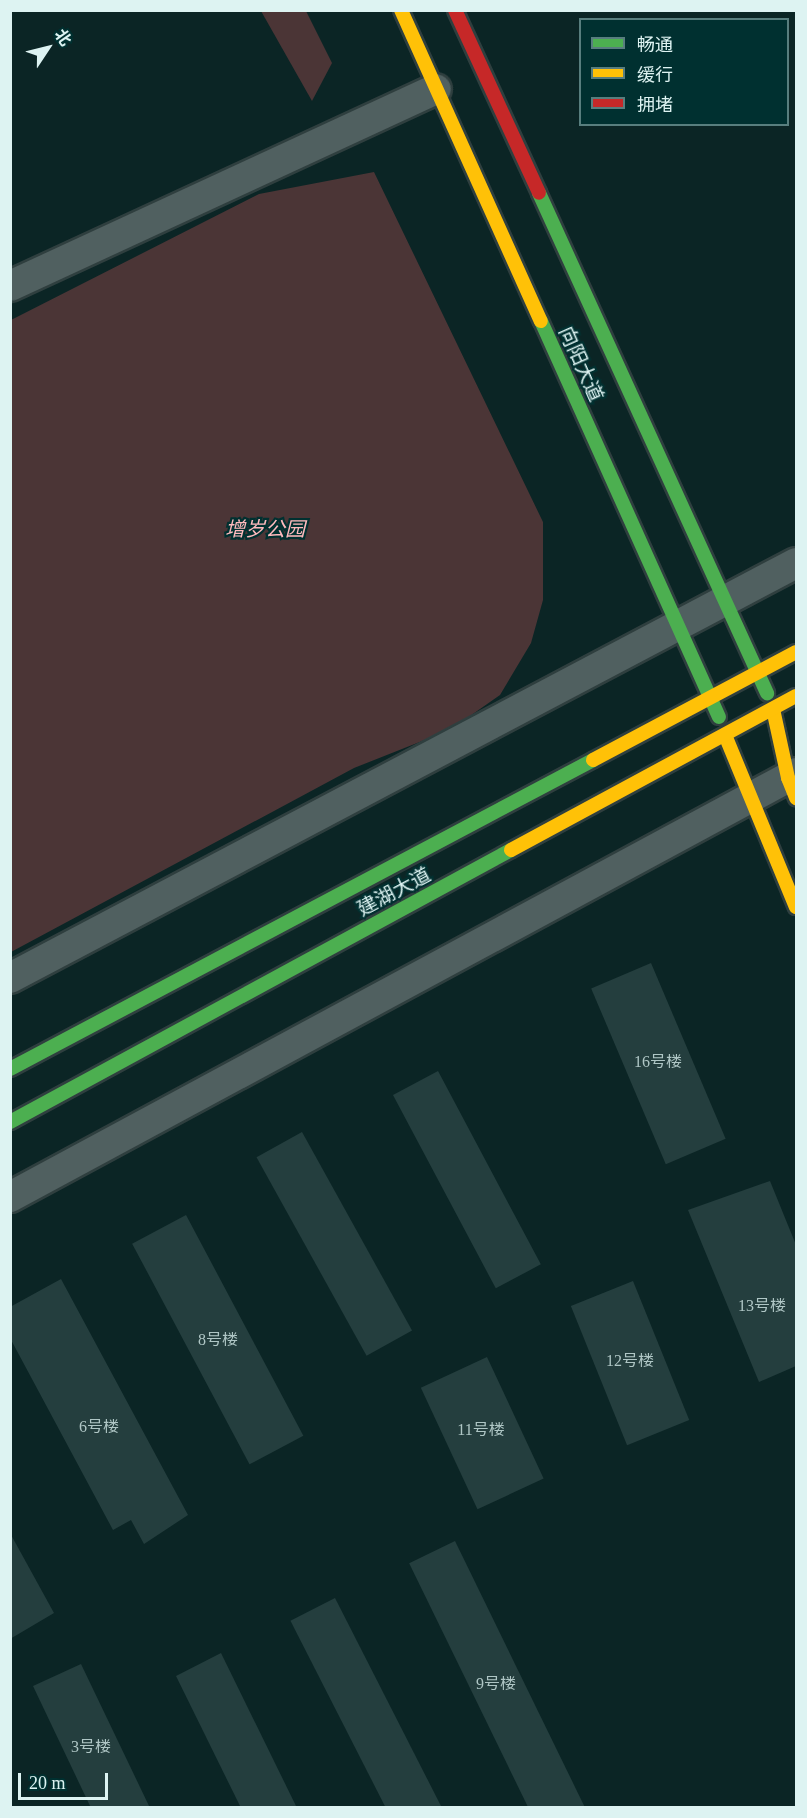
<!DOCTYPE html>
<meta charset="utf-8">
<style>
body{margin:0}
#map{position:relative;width:807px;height:1818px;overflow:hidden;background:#0b2525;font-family:"Times New Roman","Noto Sans SC",serif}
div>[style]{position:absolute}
.green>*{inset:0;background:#4b3536}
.building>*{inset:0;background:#243e3e;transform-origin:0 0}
.roads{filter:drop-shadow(2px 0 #2f3f3f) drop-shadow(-2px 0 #2f3f3f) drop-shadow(0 2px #2f3f3f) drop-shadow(0 -2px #2f3f3f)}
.street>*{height:30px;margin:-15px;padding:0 15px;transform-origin:15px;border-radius:15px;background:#506060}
.fast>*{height:14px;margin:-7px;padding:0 7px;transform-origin:7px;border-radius:7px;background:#4caf50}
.slow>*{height:14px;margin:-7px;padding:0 7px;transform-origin:7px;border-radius:7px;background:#ffc107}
.jam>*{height:14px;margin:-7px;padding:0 7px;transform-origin:7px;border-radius:7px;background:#c62828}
span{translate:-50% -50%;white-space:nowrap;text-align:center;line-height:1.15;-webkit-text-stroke:4.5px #003030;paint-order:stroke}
.number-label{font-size:16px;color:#afc6c5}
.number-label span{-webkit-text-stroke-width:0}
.street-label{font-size:20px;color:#ddf3f2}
.park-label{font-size:20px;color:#febabd;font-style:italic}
.frame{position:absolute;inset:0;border:12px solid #ddf3f2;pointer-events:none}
.legend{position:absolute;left:579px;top:18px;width:210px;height:108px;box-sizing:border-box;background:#003030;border:2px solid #587e7e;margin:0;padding:8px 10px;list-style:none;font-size:18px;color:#ddf3f2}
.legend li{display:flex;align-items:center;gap:12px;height:30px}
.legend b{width:30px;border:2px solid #587e7e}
.north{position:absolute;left:18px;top:18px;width:60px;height:60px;-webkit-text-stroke:4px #003030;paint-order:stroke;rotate:55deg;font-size:16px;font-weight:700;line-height:24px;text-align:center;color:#ddf3f2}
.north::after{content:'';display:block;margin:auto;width:21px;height:27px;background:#ddf3f2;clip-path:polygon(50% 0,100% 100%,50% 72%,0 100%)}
.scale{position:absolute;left:18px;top:1773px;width:90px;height:27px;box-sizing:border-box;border:3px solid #ddf3f2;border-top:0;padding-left:8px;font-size:18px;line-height:21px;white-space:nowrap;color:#ddf3f2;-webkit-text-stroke:4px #003030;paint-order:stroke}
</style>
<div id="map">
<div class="green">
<i style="clip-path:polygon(261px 11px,306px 11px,332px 63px,312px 101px)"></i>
<i style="clip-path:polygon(374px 172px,543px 522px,543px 600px,531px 643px,500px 695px,450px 730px,354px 768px,11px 952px,11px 320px,259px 194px)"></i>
</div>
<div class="building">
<i style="left:651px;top:963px;width:191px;height:65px;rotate:67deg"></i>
<i style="left:438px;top:1071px;width:219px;height:51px;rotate:62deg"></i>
<i style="left:302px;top:1132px;width:227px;height:52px;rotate:61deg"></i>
<i style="clip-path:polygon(770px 1181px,796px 1245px,796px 1366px,759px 1382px,688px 1210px)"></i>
<i style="left:186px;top:1215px;width:250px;height:61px;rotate:62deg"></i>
<i style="clip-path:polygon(61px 1279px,188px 1515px,144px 1544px,131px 1520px,113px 1530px,10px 1338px,10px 1307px)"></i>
<i style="left:633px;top:1281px;width:150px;height:67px;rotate:68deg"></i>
<i style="left:487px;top:1357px;width:134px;height:73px;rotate:65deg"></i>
<i style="clip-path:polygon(10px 1533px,54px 1613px,10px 1639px)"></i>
<i style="left:455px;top:1541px;width:297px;height:51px;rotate:64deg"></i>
<i style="left:335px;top:1598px;width:236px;height:50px;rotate:63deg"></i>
<i style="clip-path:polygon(221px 1653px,297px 1808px,241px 1808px,176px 1676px)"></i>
<i style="clip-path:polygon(81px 1664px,150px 1808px,91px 1808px,33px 1686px)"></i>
</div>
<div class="roads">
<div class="street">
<i style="left:10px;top:286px;width:469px;rotate:-24.8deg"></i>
<i style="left:10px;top:978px;width:889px;rotate:-27.83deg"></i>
<i style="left:10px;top:1197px;width:893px;rotate:-28.34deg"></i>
</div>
<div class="fast">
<i style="left:539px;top:193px;width:550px;rotate:65.49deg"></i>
<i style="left:541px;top:321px;width:434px;rotate:65.8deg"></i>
<i style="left:10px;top:1069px;width:660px;rotate:-27.92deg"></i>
<i style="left:10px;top:1122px;width:570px;rotate:-28.5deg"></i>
</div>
<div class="slow">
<i style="left:401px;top:10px;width:341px;rotate:65.8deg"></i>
<i style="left:773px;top:709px;width:71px;rotate:77.7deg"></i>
<i style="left:788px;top:778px;width:22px;rotate:68deg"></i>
<i style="left:725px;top:735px;width:186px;rotate:67.6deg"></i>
<i style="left:593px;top:760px;width:230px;rotate:-28deg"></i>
<i style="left:511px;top:850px;width:324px;rotate:-28.4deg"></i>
</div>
<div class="jam">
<i style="left:455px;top:10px;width:201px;rotate:65.3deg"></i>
</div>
</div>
<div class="number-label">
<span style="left:658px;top:1062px">16号楼</span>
<span style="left:762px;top:1306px">13号楼</span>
<span style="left:218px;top:1340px">8号楼</span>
<span style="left:630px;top:1361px">12号楼</span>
<span style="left:99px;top:1427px">6号楼</span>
<span style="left:481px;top:1430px">11号楼</span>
<span style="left:496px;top:1684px">9号楼</span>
<span style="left:91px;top:1747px">3号楼</span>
</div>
<div class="street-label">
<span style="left:581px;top:364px;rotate:66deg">向阳大道</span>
<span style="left:394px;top:892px;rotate:-28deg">建湖大道</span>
</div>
<div class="park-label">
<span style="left:265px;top:529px">增岁公园</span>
</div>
<div class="frame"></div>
<ul class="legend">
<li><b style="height:8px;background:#4caf50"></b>畅通</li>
<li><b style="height:8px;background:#ffc107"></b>缓行</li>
<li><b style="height:8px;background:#c62828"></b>拥堵</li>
</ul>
<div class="north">北</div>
<div class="scale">20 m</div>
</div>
